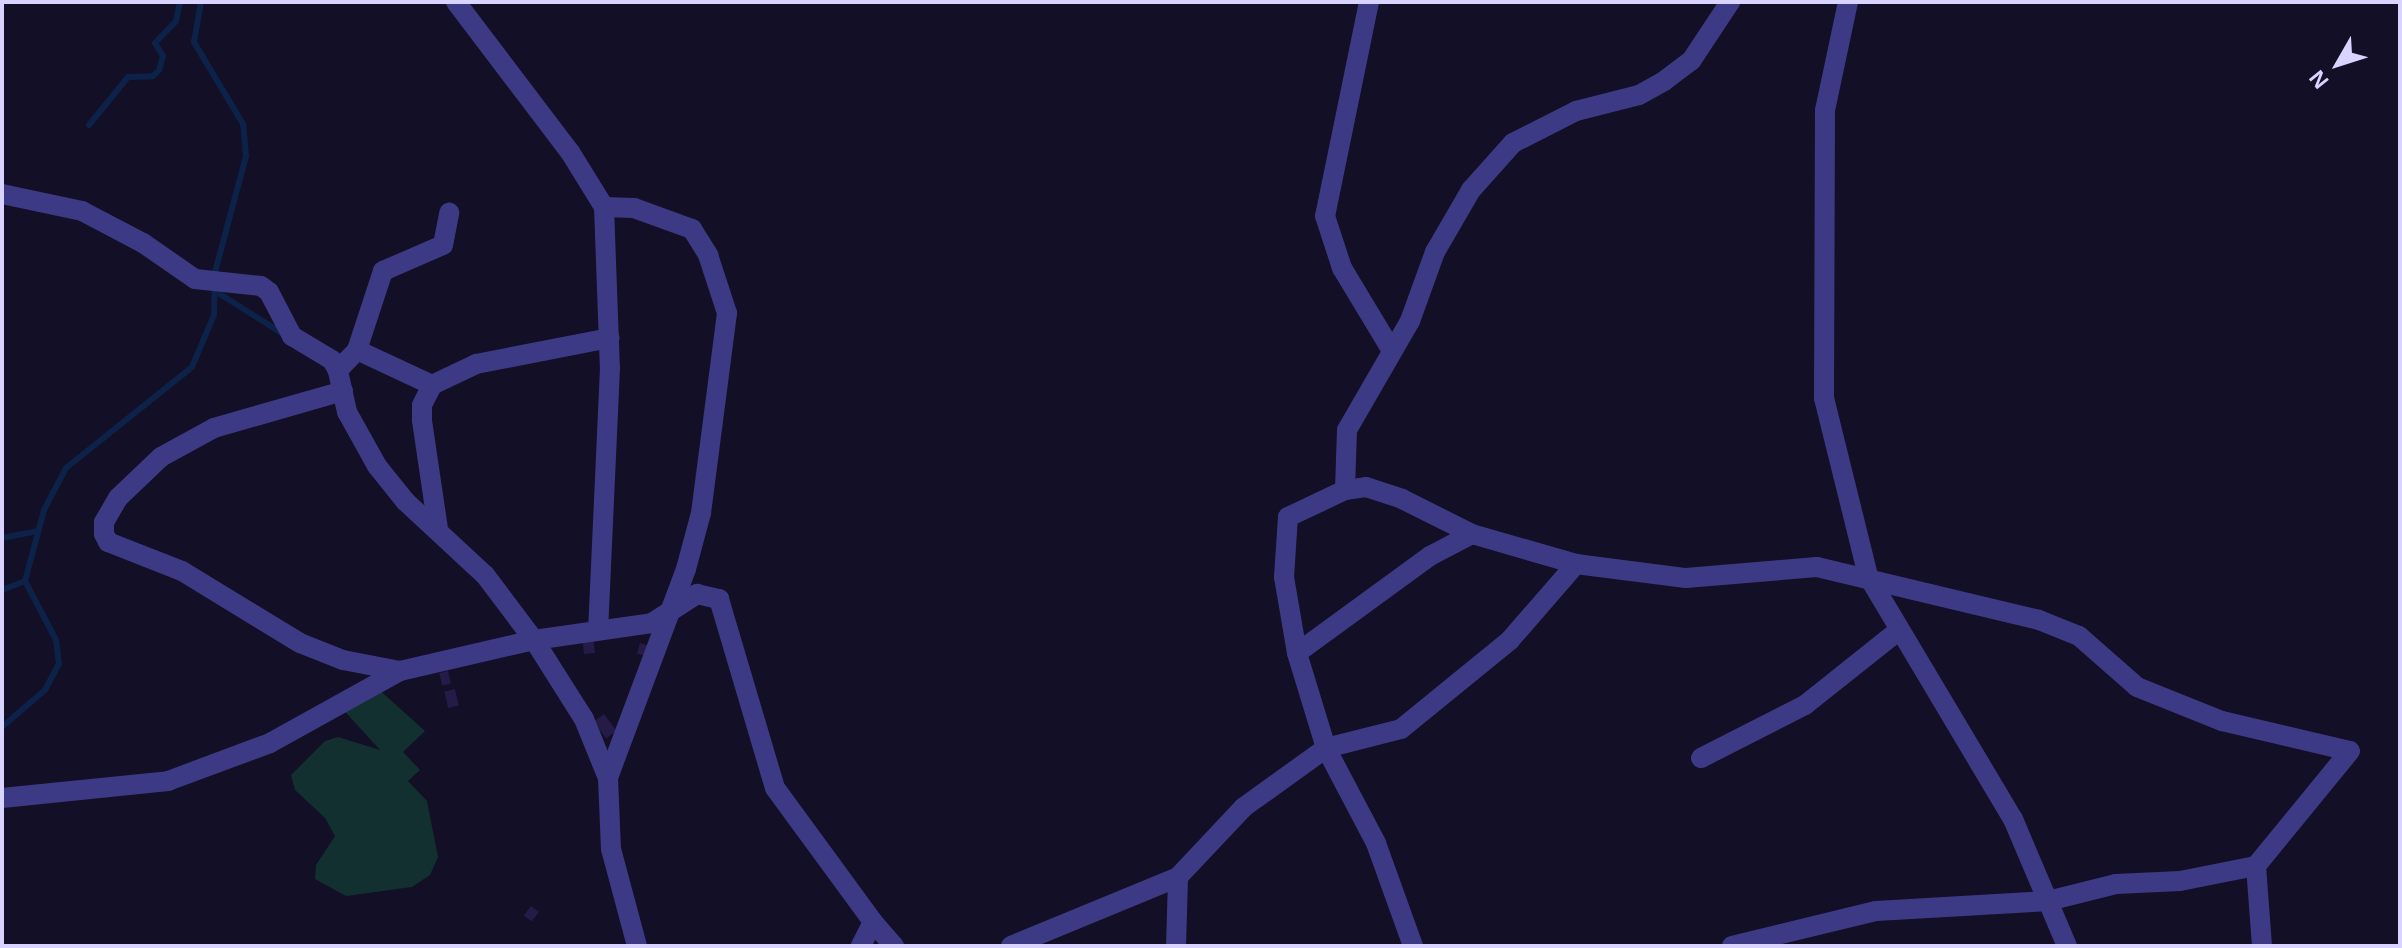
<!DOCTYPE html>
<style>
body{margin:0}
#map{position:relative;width:2402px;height:948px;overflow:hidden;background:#130f26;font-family:Helvetica,sans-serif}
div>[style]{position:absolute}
.green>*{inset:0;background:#12302f}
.stream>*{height:6px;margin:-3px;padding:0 3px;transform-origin:3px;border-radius:3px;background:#0c2248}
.building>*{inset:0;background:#241b47;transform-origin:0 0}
.street>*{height:20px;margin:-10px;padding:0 10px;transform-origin:10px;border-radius:10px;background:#3d3a85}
span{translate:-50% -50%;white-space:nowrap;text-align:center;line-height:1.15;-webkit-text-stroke:6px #130f26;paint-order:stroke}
.frame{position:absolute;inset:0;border:4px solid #d9d4ff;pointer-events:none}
.north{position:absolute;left:2298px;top:24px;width:80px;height:80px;-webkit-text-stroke:6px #130f26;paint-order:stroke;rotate:231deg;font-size:22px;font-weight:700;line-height:32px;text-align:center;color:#d9d4ff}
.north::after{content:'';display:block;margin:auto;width:28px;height:36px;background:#d9d4ff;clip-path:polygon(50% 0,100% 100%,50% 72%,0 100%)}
</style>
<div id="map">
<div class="green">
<i style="clip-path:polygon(375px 686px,425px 731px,403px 752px,420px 770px,408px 781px,427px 801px,438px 857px,430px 875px,412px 887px,346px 896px,315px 879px,316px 865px,335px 836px,325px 818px,295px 790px,291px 775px,325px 741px,338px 737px,380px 750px,339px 705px)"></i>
</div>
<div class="stream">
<i style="left:89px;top:125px;width:62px;rotate:-50.9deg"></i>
<i style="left:128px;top:77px;width:25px;rotate:-2deg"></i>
<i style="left:153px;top:76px;width:8px;rotate:-45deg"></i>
<i style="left:159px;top:70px;width:15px;rotate:-74deg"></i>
<i style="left:163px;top:56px;width:15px;rotate:-122deg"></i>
<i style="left:155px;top:43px;width:30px;rotate:-46deg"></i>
<i style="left:176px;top:21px;width:19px;rotate:-78deg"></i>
<i style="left:215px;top:291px;width:83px;rotate:32.2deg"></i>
<i style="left:2px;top:538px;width:36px;rotate:-11deg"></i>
<i style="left:2px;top:590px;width:25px;rotate:-21deg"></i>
<i style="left:2px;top:727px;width:57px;rotate:-40.7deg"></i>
<i style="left:45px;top:690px;width:30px;rotate:-62deg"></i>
<i style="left:59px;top:664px;width:24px;rotate:-97deg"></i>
<i style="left:56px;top:640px;width:67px;rotate:-117.7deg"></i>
<i style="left:25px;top:581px;width:73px;rotate:-75deg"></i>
<i style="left:44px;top:510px;width:47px;rotate:-62.4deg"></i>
<i style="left:66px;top:468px;width:161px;rotate:-38.7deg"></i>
<i style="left:192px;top:367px;width:56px;rotate:-67.1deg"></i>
<i style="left:214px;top:315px;width:43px;rotate:-88.7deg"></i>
<i style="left:215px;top:272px;width:120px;rotate:-75deg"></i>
<i style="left:246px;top:156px;width:32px;rotate:-95deg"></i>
<i style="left:243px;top:124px;width:96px;rotate:-120.9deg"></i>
<i style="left:194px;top:42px;width:41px;rotate:-80.1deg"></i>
</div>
<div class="building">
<i style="left:593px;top:635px;width:18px;height:11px;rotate:84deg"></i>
<i style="left:640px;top:643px;width:10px;height:11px;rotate:17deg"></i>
<i style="left:448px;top:671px;width:13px;height:9px;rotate:77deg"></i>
<i style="left:455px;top:689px;width:17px;height:11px;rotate:77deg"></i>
<i style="left:604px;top:714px;width:21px;height:13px;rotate:53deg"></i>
<i style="left:531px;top:906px;width:10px;height:12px;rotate:37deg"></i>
</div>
<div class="street">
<i style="left:456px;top:2px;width:188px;rotate:52.8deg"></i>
<i style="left:570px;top:152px;width:65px;rotate:58.3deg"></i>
<i style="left:604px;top:207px;width:161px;rotate:87.9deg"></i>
<i style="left:610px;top:368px;width:262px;rotate:92.6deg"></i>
<i style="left:1369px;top:2px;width:218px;rotate:101.6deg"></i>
<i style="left:1325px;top:216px;width:55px;rotate:71.9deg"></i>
<i style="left:1342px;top:268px;width:97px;rotate:58.9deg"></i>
<i style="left:1848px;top:2px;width:110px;rotate:102deg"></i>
<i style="left:1825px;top:110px;width:288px;rotate:90.2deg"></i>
<i style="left:1824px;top:398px;width:183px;rotate:76.1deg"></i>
<i style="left:1868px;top:576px;width:283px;rotate:59.2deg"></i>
<i style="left:2013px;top:819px;width:138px;rotate:67deg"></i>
<i style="left:2px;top:194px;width:82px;rotate:12deg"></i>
<i style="left:82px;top:211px;width:69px;rotate:27.7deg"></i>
<i style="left:143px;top:243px;width:63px;rotate:34.7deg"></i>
<i style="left:195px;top:279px;width:66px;rotate:6.1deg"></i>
<i style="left:261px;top:286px;width:10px;rotate:37deg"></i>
<i style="left:269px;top:292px;width:50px;rotate:62.4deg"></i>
<i style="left:292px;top:336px;width:47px;rotate:31deg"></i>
<i style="left:332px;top:360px;width:13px;rotate:61deg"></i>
<i style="left:338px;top:371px;width:42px;rotate:77.6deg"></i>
<i style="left:347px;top:412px;width:62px;rotate:60.9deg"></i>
<i style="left:377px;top:466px;width:45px;rotate:51.3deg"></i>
<i style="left:405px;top:501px;width:109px;rotate:42.8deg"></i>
<i style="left:485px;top:575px;width:81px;rotate:53deg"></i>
<i style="left:534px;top:640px;width:119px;rotate:-8.2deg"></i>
<i style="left:652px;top:623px;width:54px;rotate:-32.8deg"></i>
<i style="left:697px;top:594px;width:23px;rotate:13deg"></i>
<i style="left:719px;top:599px;width:197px;rotate:73.5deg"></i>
<i style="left:775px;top:788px;width:166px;rotate:53.8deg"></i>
<i style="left:873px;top:922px;width:27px;rotate:117deg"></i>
<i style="left:604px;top:207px;width:30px;rotate:2deg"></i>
<i style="left:634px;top:208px;width:62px;rotate:19.9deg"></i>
<i style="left:692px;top:229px;width:31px;rotate:58deg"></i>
<i style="left:708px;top:255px;width:61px;rotate:71.9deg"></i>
<i style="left:727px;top:313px;width:202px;rotate:97.4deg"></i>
<i style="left:701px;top:513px;width:58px;rotate:105deg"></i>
<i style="left:686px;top:569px;width:223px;rotate:110.5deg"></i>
<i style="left:608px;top:778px;width:71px;rotate:87.6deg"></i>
<i style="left:611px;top:849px;width:100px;rotate:75deg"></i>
<i style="left:357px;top:350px;width:83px;rotate:25deg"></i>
<i style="left:338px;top:370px;width:28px;rotate:-46deg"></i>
<i style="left:357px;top:350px;width:83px;rotate:-71.8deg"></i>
<i style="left:383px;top:271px;width:65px;rotate:-23.4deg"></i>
<i style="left:443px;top:245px;width:33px;rotate:-79deg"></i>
<i style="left:343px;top:391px;width:134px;rotate:164deg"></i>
<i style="left:214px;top:428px;width:60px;rotate:151.3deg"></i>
<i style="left:161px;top:457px;width:59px;rotate:136.4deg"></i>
<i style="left:118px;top:498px;width:28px;rotate:120deg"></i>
<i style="left:104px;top:522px;width:12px;rotate:90deg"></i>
<i style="left:104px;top:534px;width:9px;rotate:63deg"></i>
<i style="left:108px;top:542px;width:79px;rotate:21.4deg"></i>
<i style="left:182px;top:571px;width:138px;rotate:31.4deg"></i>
<i style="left:300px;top:643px;width:46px;rotate:21.6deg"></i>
<i style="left:343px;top:660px;width:58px;rotate:10.9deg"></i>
<i style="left:1345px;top:490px;width:60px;rotate:-88.1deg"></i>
<i style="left:1347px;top:430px;width:126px;rotate:-60deg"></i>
<i style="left:1410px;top:321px;width:73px;rotate:-70.1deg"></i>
<i style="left:1435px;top:252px;width:72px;rotate:-59.9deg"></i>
<i style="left:1471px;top:190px;width:63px;rotate:-48.2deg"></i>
<i style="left:1513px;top:143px;width:71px;rotate:-26.9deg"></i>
<i style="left:1576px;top:111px;width:65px;rotate:-14.3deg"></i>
<i style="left:1639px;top:95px;width:29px;rotate:-29deg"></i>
<i style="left:1664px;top:81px;width:34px;rotate:-37deg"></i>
<i style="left:1691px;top:61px;width:71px;rotate:-56.5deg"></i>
<i style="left:438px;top:529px;width:110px;rotate:-98.4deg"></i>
<i style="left:422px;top:420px;width:15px;rotate:-90deg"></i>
<i style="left:422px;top:405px;width:22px;rotate:-63deg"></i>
<i style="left:432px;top:385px;width:49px;rotate:-25.5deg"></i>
<i style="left:476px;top:364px;width:136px;rotate:-11deg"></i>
<i style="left:1297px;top:653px;width:165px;rotate:-36.1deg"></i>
<i style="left:1430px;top:556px;width:47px;rotate:-27.6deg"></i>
<i style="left:1472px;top:534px;width:108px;rotate:16.1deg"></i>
<i style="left:1576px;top:564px;width:111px;rotate:7.3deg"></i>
<i style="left:1686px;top:578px;width:131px;rotate:-4.8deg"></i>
<i style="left:1817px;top:567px;width:228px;rotate:13.4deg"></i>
<i style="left:2039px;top:620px;width:43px;rotate:21.8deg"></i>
<i style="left:2079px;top:636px;width:77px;rotate:41.3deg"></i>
<i style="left:2137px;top:687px;width:92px;rotate:21.8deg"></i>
<i style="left:2222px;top:721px;width:131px;rotate:13.2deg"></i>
<i style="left:2350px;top:751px;width:149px;rotate:129.3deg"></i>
<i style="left:2256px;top:866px;width:80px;rotate:85.7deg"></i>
<i style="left:1701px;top:758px;width:117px;rotate:-27deg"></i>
<i style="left:1805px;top:705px;width:119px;rotate:-38.5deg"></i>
<i style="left:2px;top:798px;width:167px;rotate:-5.8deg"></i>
<i style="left:168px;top:781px;width:109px;rotate:-20.4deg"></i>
<i style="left:270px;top:743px;width:149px;rotate:-29deg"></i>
<i style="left:400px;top:671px;width:138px;rotate:-13deg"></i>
<i style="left:534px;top:640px;width:93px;rotate:57.7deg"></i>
<i style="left:584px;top:719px;width:64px;rotate:67.9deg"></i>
<i style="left:873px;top:922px;width:32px;rotate:49deg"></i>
<i style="left:1011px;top:946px;width:181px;rotate:-22.4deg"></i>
<i style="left:1176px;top:946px;width:69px;rotate:-88.3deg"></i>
<i style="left:1178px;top:877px;width:96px;rotate:-46.7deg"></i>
<i style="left:1244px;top:807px;width:101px;rotate:-35.7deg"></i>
<i style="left:1326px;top:748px;width:77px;rotate:-14.2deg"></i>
<i style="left:1401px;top:729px;width:141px;rotate:-39.2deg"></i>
<i style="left:1510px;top:640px;width:101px;rotate:-49deg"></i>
<i style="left:1413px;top:946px;width:109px;rotate:-109.8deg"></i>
<i style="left:1376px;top:843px;width:107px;rotate:-117.8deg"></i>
<i style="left:1326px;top:748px;width:99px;rotate:-107deg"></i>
<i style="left:1297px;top:653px;width:77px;rotate:-99.7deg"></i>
<i style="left:1284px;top:577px;width:60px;rotate:-86.2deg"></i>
<i style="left:1288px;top:517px;width:63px;rotate:-25.3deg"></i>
<i style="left:1345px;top:490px;width:21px;rotate:-8deg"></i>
<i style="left:1366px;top:487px;width:38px;rotate:18deg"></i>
<i style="left:1402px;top:499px;width:78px;rotate:26.6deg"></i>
<i style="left:1732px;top:946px;width:148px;rotate:-13.7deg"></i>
<i style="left:1876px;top:911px;width:172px;rotate:-3.3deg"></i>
<i style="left:2048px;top:901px;width:70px;rotate:-14deg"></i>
<i style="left:2116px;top:884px;width:64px;rotate:-2.7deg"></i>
<i style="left:2180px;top:881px;width:77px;rotate:-11.2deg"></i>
</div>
<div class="frame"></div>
<div class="north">N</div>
</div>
